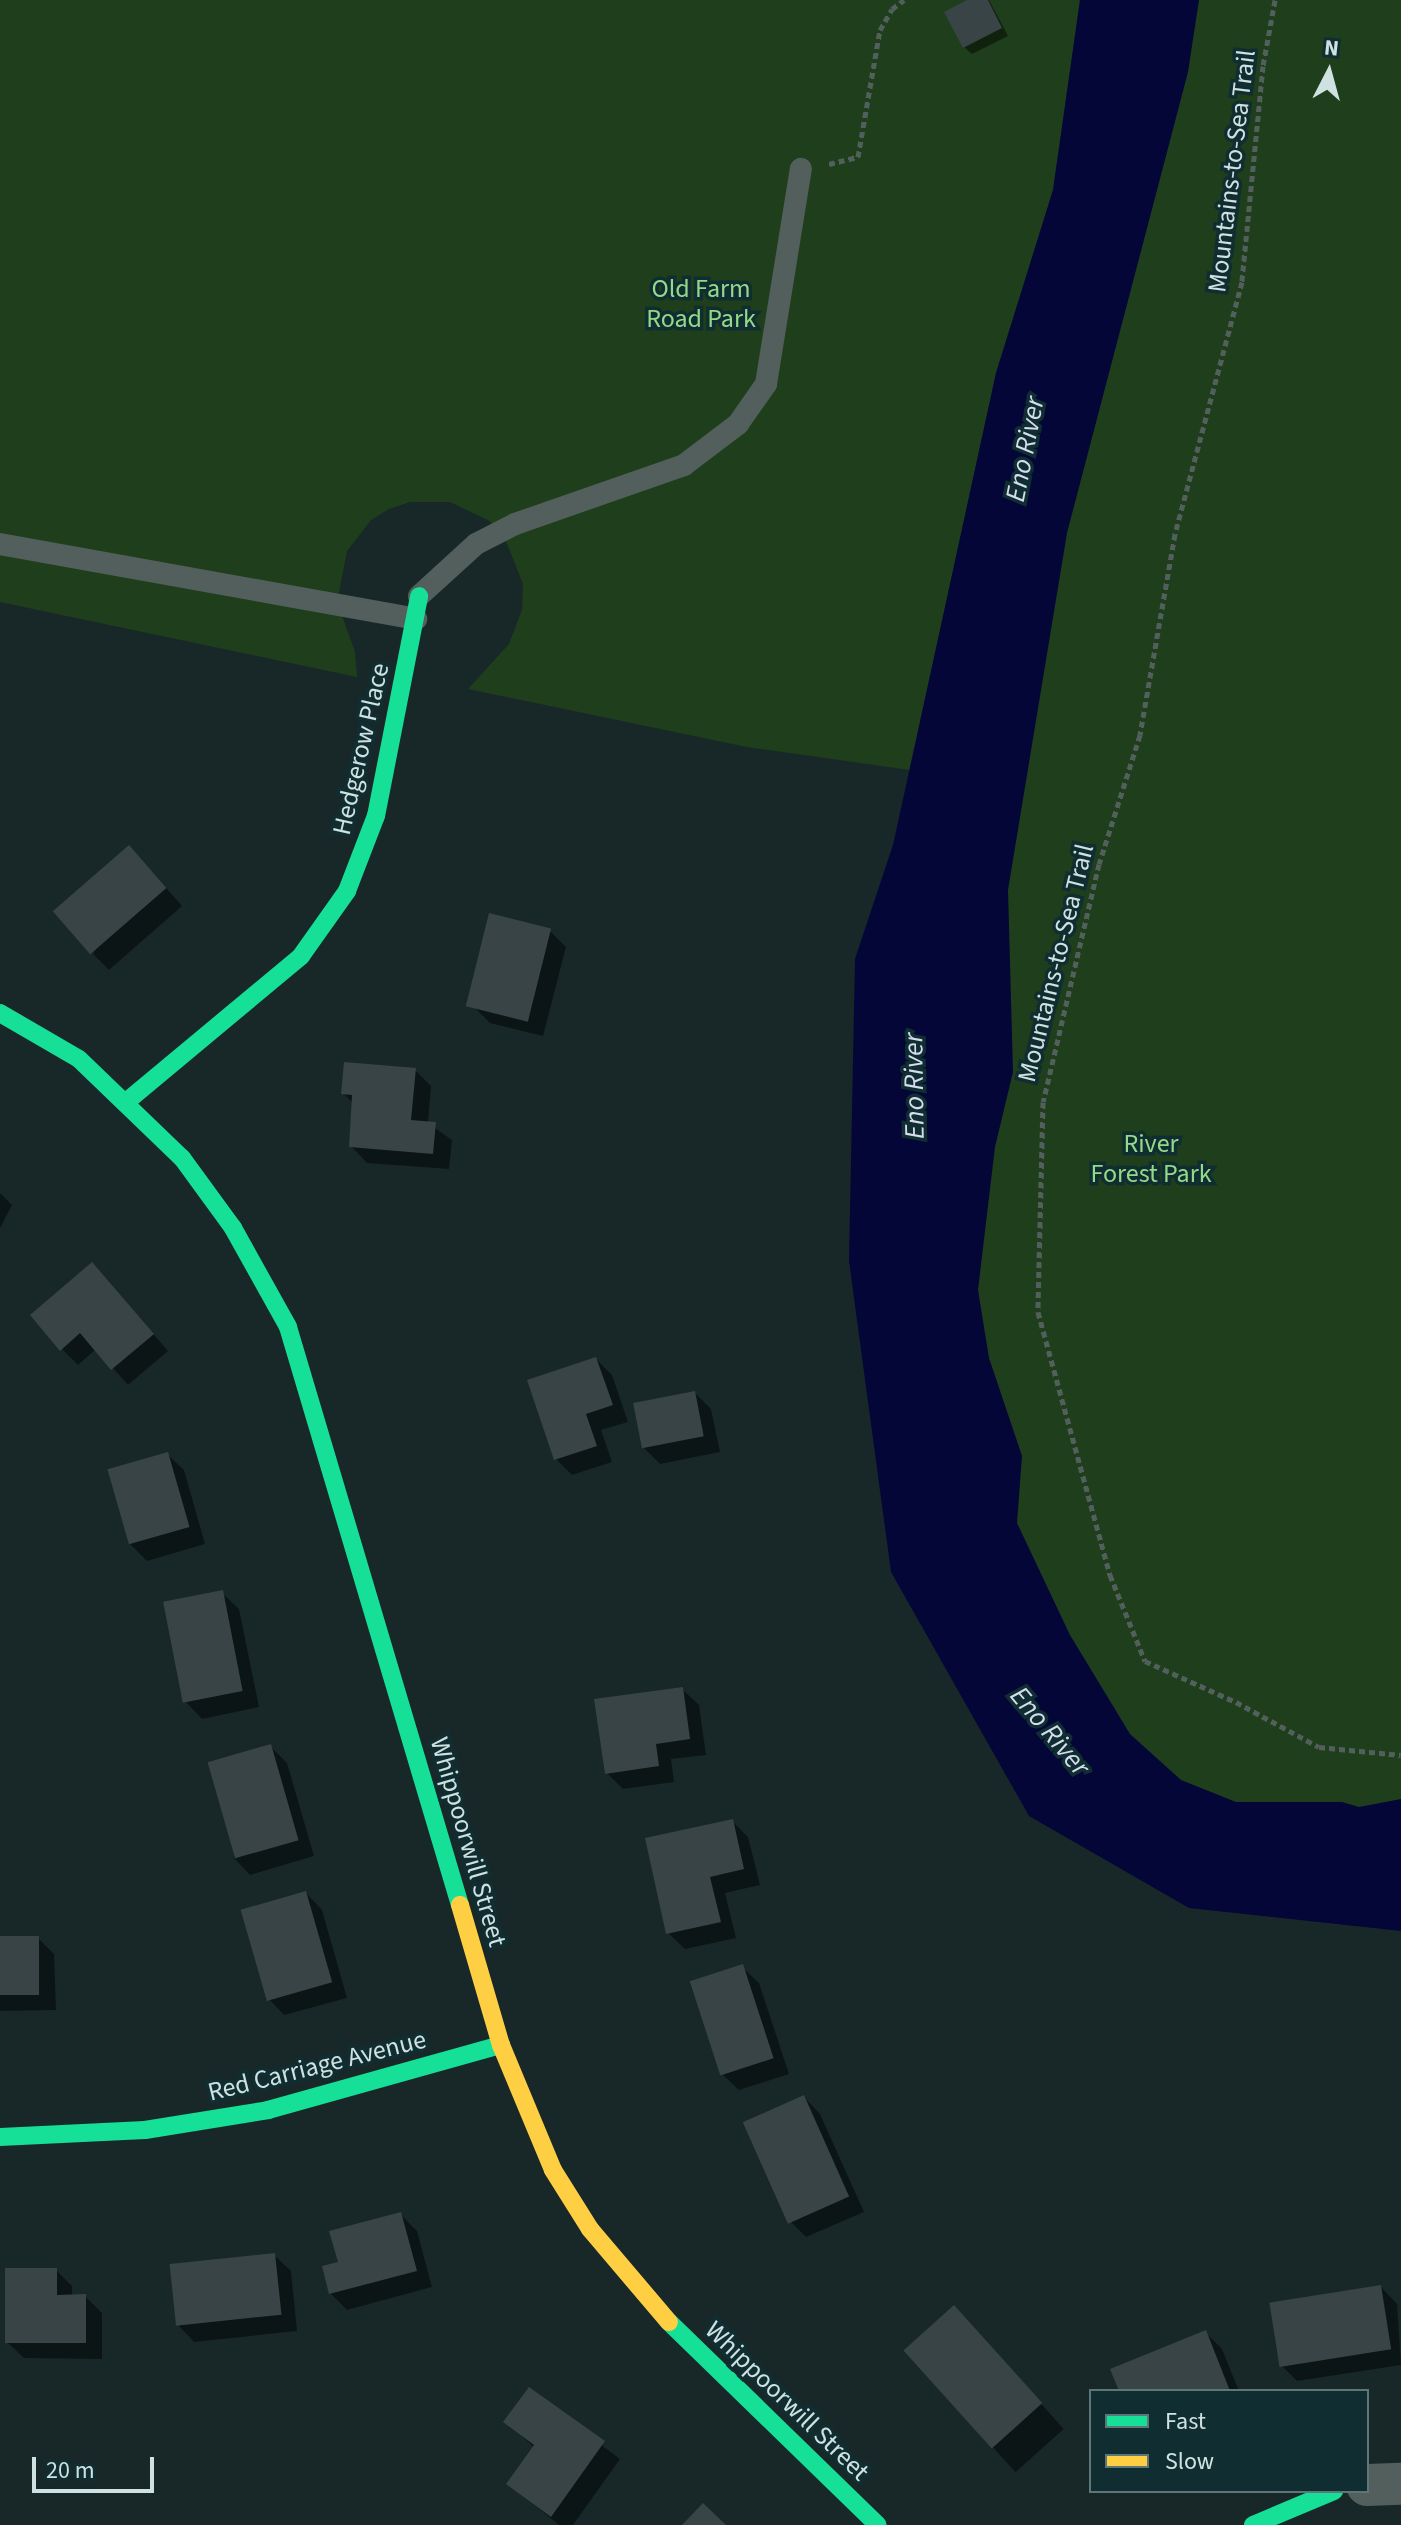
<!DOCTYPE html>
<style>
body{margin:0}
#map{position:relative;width:1401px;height:2525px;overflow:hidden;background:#182829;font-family:"Source Sans 3",sans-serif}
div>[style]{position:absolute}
.green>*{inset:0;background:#1f3f1c}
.water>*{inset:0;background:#040638}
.shadow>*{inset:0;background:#0007;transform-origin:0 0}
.building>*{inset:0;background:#384446;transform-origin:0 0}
.path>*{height:5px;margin-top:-2.5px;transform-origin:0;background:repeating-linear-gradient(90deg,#535f5d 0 6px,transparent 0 10px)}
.lane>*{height:22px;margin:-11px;padding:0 11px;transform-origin:11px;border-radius:11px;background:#525f5c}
.street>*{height:42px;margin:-21px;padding:0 21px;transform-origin:21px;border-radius:21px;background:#525f5c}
.fast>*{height:18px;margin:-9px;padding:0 9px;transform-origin:9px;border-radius:9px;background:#16e098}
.slow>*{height:18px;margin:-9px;padding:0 9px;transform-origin:9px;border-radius:9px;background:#ffcf43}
span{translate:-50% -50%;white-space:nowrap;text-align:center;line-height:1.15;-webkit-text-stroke:7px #102e31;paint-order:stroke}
.street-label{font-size:26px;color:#d0e1e2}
.park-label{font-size:26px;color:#93d987}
.water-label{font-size:28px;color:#d4dcee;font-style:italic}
.legend{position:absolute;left:1089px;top:2389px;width:280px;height:104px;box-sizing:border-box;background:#102e31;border:2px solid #5d7678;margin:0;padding:10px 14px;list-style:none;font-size:24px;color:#d0e1e2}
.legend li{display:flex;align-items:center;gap:16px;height:40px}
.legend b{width:40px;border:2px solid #5d7678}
.north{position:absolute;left:1289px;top:32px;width:80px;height:80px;-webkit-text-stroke:6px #102e31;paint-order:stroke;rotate:6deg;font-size:22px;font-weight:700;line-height:32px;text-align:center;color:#d0e1e2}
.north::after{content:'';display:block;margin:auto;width:28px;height:36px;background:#d0e1e2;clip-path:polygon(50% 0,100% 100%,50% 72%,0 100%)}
.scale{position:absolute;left:32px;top:2457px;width:122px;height:36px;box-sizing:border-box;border:4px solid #d0e1e2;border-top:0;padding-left:10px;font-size:24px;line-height:28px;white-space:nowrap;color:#d0e1e2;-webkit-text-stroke:6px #102e31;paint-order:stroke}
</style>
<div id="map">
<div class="green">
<i style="clip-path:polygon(0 0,1080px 0,1053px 190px,996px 373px,910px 770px,747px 747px,468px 689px,509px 644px,522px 610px,523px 584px,504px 536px,488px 520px,450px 502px,410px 502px,389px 509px,371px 520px,347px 551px,337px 602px,355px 652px,357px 677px,0 602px)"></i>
<i style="clip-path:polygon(1127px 0,1401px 0,1401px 1819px,1084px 1807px,896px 1177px)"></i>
</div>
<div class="water">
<i style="clip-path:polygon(1080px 0,1199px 0,1188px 72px,1067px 533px,1008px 890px,1013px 1072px,995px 1147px,978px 1290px,989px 1358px,1022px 1456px,1017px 1523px,1070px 1635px,1130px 1734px,1181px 1780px,1236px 1802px,1342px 1802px,1359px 1807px,1401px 1799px,1401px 1931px,1189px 1908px,1029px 1816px,891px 1572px,849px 1261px,855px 959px,893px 845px,996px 373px,1053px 190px)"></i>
</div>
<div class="shadow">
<i style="clip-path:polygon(972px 0,989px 0,1008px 36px,972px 54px,964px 47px)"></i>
<i style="clip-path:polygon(145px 864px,182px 906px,109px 970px,93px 954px)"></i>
<i style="clip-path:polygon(550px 931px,566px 947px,543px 1036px,490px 1023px,474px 1007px)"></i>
<i style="clip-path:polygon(415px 1070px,431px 1086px,428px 1123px,452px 1140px,449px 1169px,367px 1163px,351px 1146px,354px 1104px,343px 1093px)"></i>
<i style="clip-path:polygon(0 1193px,12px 1205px,0 1228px)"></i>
<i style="clip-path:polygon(108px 1281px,168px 1351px,128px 1385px,96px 1349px,78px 1365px,62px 1349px)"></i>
<i style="clip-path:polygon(596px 1359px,612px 1375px,628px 1422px,601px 1430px,612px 1462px,572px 1475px,556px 1459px)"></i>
<i style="clip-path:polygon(695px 1393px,711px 1409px,720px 1452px,660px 1464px,644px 1448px)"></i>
<i style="clip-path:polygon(167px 1454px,184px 1470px,205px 1544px,147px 1561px,130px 1544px)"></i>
<i style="clip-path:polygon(222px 1593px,239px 1609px,259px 1707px,202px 1719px,186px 1702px)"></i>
<i style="clip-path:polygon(682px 1689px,699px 1705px,706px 1755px,671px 1759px,674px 1782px,623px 1789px,607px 1773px)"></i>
<i style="clip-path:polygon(270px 1746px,287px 1763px,314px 1856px,250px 1875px,234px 1858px)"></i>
<i style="clip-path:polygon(732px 1821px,748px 1837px,760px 1885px,725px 1893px,736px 1938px,685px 1949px,668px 1933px)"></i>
<i style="clip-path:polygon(306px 1893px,322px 1910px,347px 1998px,284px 2015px,268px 1998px)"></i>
<i style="clip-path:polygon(0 1938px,38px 1938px,54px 1954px,56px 2010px,0 2011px)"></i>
<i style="clip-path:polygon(742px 1967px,759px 1983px,789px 2074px,739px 2090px,722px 2074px)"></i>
<i style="clip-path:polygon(804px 2097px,820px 2114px,864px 2212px,806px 2237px,790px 2221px)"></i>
<i style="clip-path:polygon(401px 2215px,417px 2231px,432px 2287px,347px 2310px,330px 2293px,340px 2264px)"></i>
<i style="clip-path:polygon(274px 2255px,291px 2271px,297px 2331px,194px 2342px,178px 2325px)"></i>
<i style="clip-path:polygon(56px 2270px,72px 2286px,72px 2296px,85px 2296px,102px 2313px,102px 2359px,24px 2358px,7px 2342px)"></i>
<i style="clip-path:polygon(1381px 2287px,1397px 2304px,1401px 2365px,1297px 2381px,1281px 2365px)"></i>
<i style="left:954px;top:2307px;width:164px;height:65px;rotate:48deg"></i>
<i style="clip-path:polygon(1206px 2333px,1222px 2349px,1239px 2391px,1121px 2391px)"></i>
<i style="clip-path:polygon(529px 2390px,620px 2459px,573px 2525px,559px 2525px,508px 2484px,535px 2448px,506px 2422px)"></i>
</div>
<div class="building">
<i style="clip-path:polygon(967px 0,988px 0,1002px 28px,963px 48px,944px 12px)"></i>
<i style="left:129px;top:845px;width:57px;height:101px;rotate:49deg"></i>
<i style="left:489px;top:913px;width:64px;height:96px;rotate:14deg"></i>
<i style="clip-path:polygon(344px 1062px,416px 1068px,411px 1120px,436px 1122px,433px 1154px,349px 1147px,352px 1095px,341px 1094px)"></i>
<i style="clip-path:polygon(92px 1262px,154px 1334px,111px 1370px,80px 1333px,60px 1351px,30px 1315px)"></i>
<i style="clip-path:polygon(596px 1357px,613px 1405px,586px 1414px,597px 1446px,554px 1460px,527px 1380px)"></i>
<i style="left:695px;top:1391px;width:46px;height:63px;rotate:79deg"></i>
<i style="left:168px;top:1452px;width:78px;height:63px;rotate:74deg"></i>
<i style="left:223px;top:1590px;width:103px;height:61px;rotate:79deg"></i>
<i style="clip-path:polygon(683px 1687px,690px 1739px,656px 1744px,659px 1766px,605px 1774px,594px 1699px)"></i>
<i style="left:271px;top:1744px;width:100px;height:66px;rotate:74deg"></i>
<i style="clip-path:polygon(733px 1819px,744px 1869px,710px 1877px,721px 1922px,666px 1934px,645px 1838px)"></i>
<i style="left:306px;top:1891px;width:95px;height:68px;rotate:74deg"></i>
<i style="left:0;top:1936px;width:39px;height:59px"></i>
<i style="left:743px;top:1964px;width:99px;height:56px;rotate:72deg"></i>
<i style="left:804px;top:2095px;width:111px;height:67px;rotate:66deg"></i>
<i style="clip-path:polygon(401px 2212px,417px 2271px,329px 2294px,322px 2266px,338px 2262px,329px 2231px)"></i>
<i style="left:275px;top:2253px;width:62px;height:106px;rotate:84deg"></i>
<i style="clip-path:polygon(5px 2268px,57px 2268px,57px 2295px,86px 2294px,86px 2343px,5px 2343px)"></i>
<i style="left:1381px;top:2285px;width:65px;height:113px;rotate:81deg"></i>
<i style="left:954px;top:2305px;width:132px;height:68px;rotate:48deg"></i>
<i style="clip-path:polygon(1206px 2330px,1230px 2391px,1119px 2391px,1110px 2369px)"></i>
<i style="clip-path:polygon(529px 2387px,605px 2441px,551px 2517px,506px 2484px,534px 2445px,503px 2422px)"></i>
<i style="clip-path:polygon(703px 2503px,726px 2525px,682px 2525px)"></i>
</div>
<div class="path">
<i style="left:1275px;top:0;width:67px;rotate:100.3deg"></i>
<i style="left:1263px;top:66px;width:217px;rotate:95.6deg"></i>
<i style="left:1242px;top:282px;width:261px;rotate:104.9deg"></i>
<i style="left:1175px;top:534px;width:204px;rotate:99.9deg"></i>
<i style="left:1140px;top:735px;width:135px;rotate:107.6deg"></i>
<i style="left:1099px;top:864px;width:244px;rotate:103.2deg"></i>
<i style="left:1043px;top:1102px;width:210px;rotate:91.4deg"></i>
<i style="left:1038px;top:1312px;width:273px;rotate:74.7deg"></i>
<i style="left:1110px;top:1575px;width:93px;rotate:67.9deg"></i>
<i style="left:1145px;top:1661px;width:100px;rotate:24.3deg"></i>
<i style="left:1236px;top:1702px;width:94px;rotate:28.5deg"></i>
<i style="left:1319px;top:1747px;width:82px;rotate:5.6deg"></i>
<i style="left:829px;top:164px;width:30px;rotate:-14deg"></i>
<i style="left:858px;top:157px;width:129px;rotate:-80.2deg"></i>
<i style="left:880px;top:30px;width:24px;rotate:-60deg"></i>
<i style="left:892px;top:9px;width:15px;rotate:-37deg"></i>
</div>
<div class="lane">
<i style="left:0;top:544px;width:423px;rotate:10.2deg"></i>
<i style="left:419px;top:596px;width:77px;rotate:-42.4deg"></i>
<i style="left:476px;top:544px;width:44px;rotate:-27.1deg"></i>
<i style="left:515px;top:524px;width:179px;rotate:-19.2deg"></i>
<i style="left:684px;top:465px;width:68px;rotate:-37.2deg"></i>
<i style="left:738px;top:424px;width:49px;rotate:-55deg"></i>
<i style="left:766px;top:384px;width:218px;rotate:-80.8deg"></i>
</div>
<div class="street">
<i style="left:1367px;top:2485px;width:34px;rotate:-2deg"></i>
</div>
<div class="fast">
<i style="left:0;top:1013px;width:91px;rotate:30.2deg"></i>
<i style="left:79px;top:1059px;width:143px;rotate:43.9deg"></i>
<i style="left:182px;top:1158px;width:87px;rotate:53.9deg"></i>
<i style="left:233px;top:1228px;width:113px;rotate:60.9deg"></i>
<i style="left:288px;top:1327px;width:603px;rotate:73.43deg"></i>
<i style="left:126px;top:1102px;width:228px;rotate:-39.8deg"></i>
<i style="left:301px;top:956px;width:80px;rotate:-54.7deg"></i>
<i style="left:347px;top:891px;width:80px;rotate:-68.9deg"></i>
<i style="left:376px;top:816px;width:224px;rotate:-78.9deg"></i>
<i style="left:0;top:2137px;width:145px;rotate:-2.8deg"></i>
<i style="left:145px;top:2130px;width:125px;rotate:-9.2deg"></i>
<i style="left:268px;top:2110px;width:242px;rotate:-15.6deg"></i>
<i style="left:669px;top:2322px;width:291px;rotate:44.2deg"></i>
<i style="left:1253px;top:2525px;width:88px;rotate:-22.8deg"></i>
</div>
<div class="slow">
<i style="left:460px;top:1905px;width:146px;rotate:73.7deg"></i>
<i style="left:501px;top:2045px;width:135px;rotate:67.4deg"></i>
<i style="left:553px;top:2170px;width:70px;rotate:57.9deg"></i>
<i style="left:590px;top:2229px;width:122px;rotate:49.7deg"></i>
</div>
<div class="street-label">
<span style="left:1232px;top:171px;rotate:-83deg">Mountains-to-Sea Trail</span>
<span style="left:361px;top:749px;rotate:-77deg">Hedgerow Place</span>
<span style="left:1056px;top:963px;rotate:-76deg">Mountains-to-Sea Trail</span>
<span style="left:468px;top:1842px;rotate:74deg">Whippoorwill Street</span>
<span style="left:317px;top:2066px;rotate:-14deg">Red Carriage Avenue</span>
<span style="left:787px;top:2401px;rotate:44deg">Whippoorwill Street</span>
</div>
<div class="park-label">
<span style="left:701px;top:304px">Old Farm<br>Road Park</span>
<span style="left:1151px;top:1159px">River<br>Forest Park</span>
</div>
<div class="water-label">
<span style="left:1025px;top:449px;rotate:-79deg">Eno River</span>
<span style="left:914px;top:1086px;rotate:-91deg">Eno River</span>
<span style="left:1050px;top:1731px;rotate:50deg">Eno River</span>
</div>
<ul class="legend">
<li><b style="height:10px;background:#16e098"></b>Fast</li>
<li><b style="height:10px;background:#ffcf43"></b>Slow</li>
</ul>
<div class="north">N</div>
<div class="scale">20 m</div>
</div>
